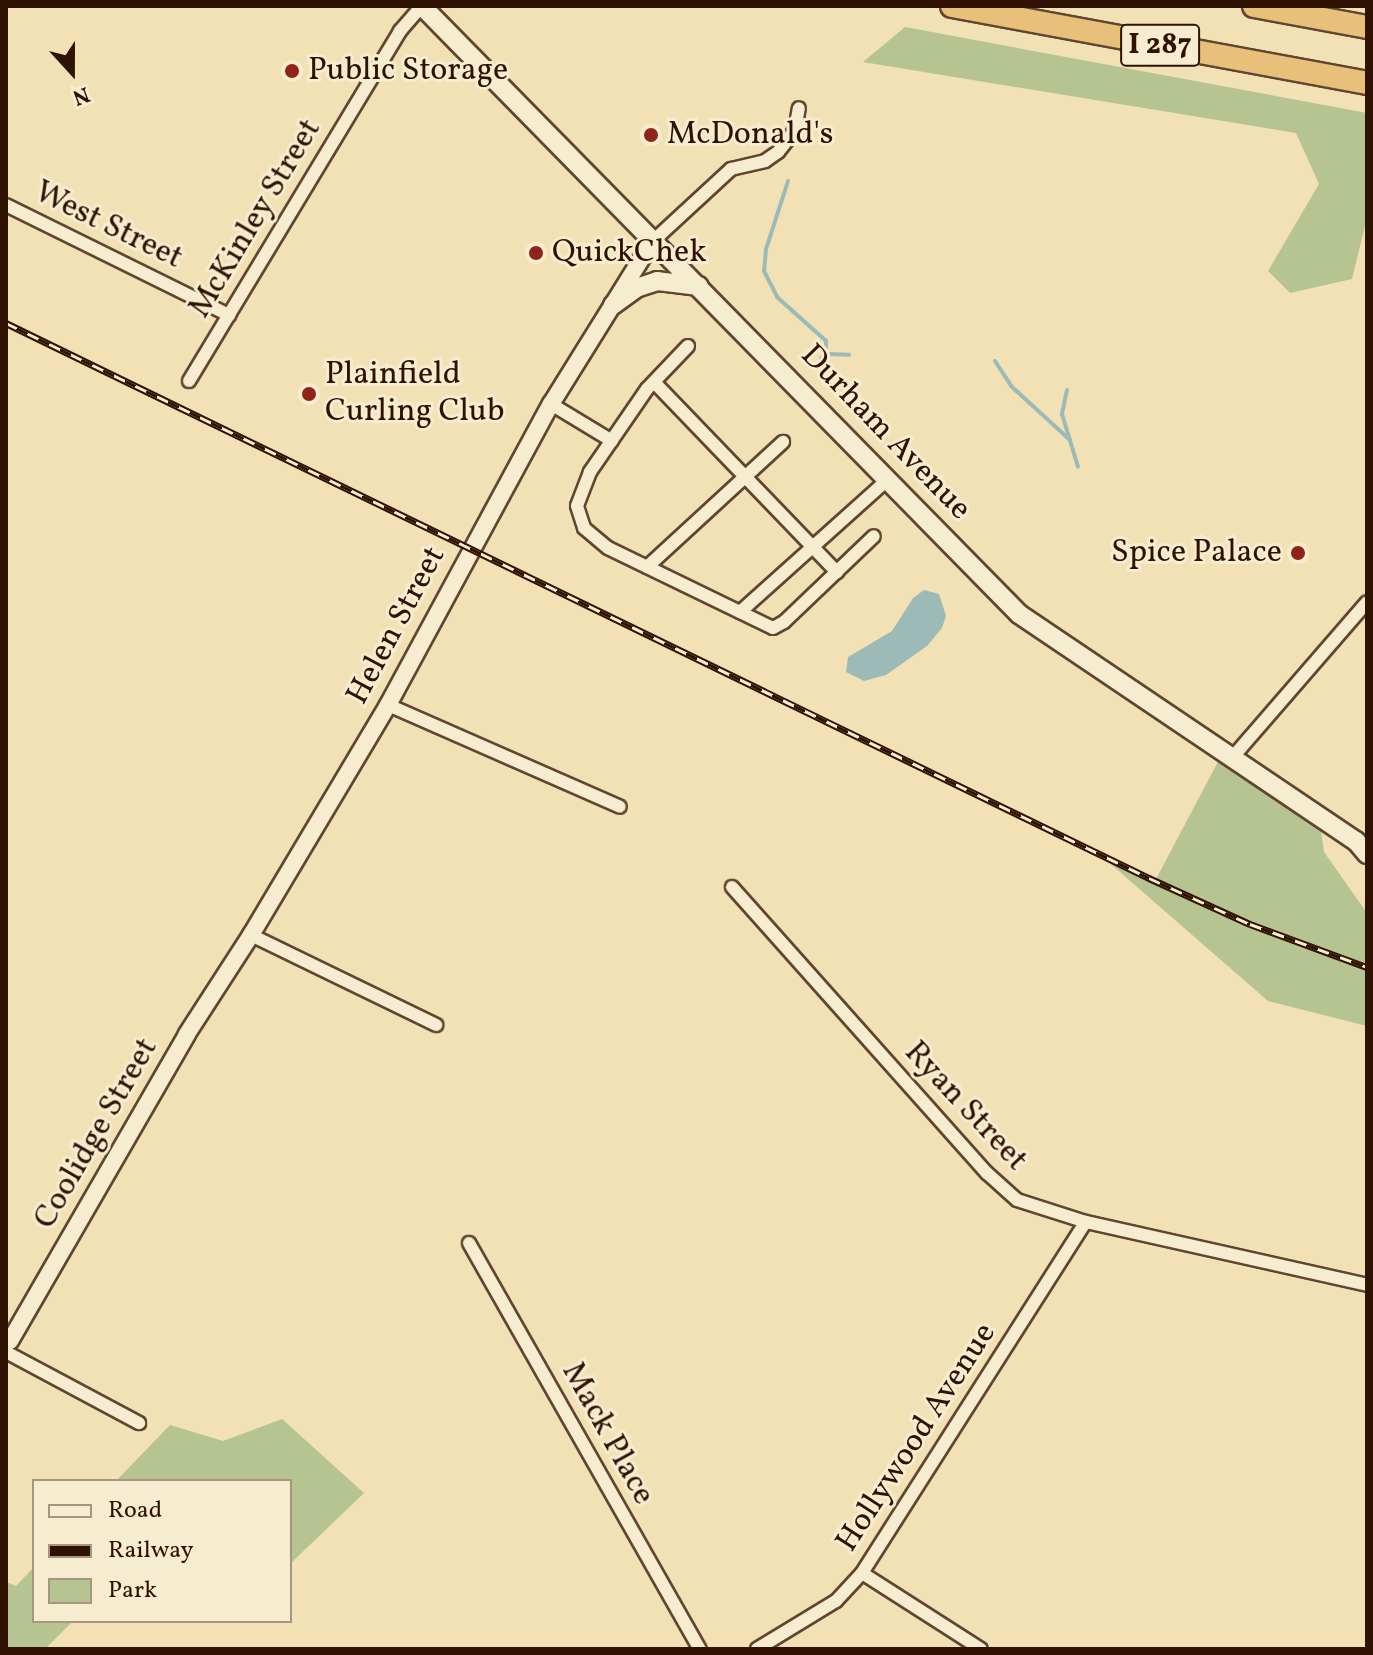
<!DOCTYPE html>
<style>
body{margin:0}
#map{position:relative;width:1373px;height:1655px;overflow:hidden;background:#f1e1b5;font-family:Vollkorn,serif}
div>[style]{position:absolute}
.green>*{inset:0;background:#b5c491}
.water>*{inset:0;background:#9dbbb6}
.stream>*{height:4px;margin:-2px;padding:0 2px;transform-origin:2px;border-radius:2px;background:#9dbbb6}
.roads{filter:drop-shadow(2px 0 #604630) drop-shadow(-2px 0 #604630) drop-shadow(0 2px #604630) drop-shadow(0 -2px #604630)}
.minor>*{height:12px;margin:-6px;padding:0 6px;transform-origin:6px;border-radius:6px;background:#f6eccf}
.tertiary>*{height:16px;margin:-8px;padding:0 8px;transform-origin:8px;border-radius:8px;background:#f6eccf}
.secondary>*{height:18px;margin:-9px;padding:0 9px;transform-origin:9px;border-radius:9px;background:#f6eccf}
.motorway>*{height:22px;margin:-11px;padding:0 11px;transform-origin:11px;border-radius:11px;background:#e8c07a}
.rail>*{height:7px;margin-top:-3.5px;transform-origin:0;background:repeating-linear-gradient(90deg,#f6eccf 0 12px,#301203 0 24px);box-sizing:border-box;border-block:2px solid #301203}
.dots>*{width:22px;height:22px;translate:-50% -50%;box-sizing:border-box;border:4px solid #f6eccf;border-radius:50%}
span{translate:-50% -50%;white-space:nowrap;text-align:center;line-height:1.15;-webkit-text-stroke:6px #f6eccf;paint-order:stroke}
.shield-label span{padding:2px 6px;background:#f6eccf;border:2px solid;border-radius:6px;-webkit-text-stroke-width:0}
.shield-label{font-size:30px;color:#301203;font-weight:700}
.poi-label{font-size:32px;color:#301203}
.left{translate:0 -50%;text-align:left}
.right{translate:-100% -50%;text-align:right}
.street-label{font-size:32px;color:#301203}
.frame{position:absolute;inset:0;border:8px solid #301203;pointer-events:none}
.legend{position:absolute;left:32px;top:1479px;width:260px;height:144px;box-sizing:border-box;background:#f6eccf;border:2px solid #a7957d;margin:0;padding:10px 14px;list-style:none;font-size:24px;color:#301203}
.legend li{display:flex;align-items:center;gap:16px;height:40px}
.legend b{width:40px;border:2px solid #a7957d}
.north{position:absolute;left:32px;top:32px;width:80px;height:80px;-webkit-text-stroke:6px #f6eccf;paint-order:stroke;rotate:159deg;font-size:22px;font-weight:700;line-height:32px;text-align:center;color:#301203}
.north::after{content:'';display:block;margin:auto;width:28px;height:36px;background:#301203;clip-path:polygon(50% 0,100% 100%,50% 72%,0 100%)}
</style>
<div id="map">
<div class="green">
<i style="clip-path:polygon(905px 27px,1367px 113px,1367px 218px,1352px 279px,1290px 293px,1268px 271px,1319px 184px,1296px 133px,863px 62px)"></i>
<i style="clip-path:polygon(1220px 758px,1321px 830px,1324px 852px,1367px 913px,1367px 1026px,1268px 1001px,1105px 859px,1155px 881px)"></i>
<i style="clip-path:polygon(282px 1419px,364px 1493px,290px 1564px,290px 1481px,116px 1481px,170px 1425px,223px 1441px)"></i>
<i style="clip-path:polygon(34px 1567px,34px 1621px,73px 1621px,45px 1649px,6px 1649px,6px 1582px,16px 1586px)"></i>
</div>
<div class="water">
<i style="clip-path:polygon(924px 590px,939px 594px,946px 616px,942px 628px,927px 646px,886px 675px,864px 681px,846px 672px,848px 657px,892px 631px,913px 598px)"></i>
</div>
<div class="stream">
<i style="left:788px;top:181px;width:71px;rotate:107.9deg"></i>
<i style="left:766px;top:249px;width:22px;rotate:95deg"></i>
<i style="left:764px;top:271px;width:29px;rotate:63deg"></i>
<i style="left:777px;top:297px;width:66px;rotate:41.9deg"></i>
<i style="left:826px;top:341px;width:13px;rotate:90deg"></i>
<i style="left:821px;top:358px;width:6px;rotate:-39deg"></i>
<i style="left:826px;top:354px;width:23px;rotate:2deg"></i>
<i style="left:995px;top:361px;width:30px;rotate:57deg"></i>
<i style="left:1011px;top:386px;width:80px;rotate:42.5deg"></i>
<i style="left:1067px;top:390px;width:25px;rotate:102deg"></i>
<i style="left:1062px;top:414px;width:55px;rotate:73.2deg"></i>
</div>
<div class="roads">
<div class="minor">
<i style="left:6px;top:205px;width:249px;rotate:26.3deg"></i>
<i style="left:652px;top:242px;width:108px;rotate:-42.7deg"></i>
<i style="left:731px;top:169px;width:35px;rotate:-13deg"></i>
<i style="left:765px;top:161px;width:16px;rotate:-35deg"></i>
<i style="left:778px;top:152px;width:28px;rotate:-52deg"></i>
<i style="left:795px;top:130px;width:22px;rotate:-80deg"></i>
<i style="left:688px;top:346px;width:59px;rotate:133.6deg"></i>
<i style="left:647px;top:389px;width:101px;rotate:124.5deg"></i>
<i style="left:590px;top:472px;width:36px;rotate:111deg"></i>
<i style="left:577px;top:506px;width:23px;rotate:72deg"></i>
<i style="left:584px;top:528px;width:31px;rotate:40deg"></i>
<i style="left:608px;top:548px;width:183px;rotate:25.9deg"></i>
<i style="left:773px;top:628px;width:13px;rotate:-29deg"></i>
<i style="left:784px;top:622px;width:124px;rotate:-43.7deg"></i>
<i style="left:189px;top:381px;width:409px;rotate:-58.9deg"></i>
<i style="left:400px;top:31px;width:33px;rotate:-49deg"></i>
<i style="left:654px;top:382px;width:264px;rotate:46.1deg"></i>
<i style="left:551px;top:404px;width:71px;rotate:31.2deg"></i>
<i style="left:647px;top:567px;width:185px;rotate:-42.6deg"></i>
<i style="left:740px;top:612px;width:199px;rotate:-41.9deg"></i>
<i style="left:388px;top:705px;width:253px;rotate:23.7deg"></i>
<i style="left:1232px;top:758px;width:206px;rotate:-49.1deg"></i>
<i style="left:732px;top:887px;width:383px;rotate:48.3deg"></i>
<i style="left:987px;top:1173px;width:40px;rotate:42deg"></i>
<i style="left:1017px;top:1200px;width:72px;rotate:17.7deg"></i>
<i style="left:1086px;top:1222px;width:288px;rotate:12.6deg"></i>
<i style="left:251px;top:935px;width:206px;rotate:25.9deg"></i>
<i style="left:469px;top:1243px;width:467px;rotate:60.4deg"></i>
<i style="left:6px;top:1352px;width:151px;rotate:28.1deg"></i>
<i style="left:862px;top:1573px;width:141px;rotate:32.6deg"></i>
<i style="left:757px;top:1649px;width:92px;rotate:-31.3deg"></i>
<i style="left:836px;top:1601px;width:38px;rotate:-47deg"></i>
<i style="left:862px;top:1573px;width:416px;rotate:-57.5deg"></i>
</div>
<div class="tertiary">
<i style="left:6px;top:1339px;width:4px;rotate:27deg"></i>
<i style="left:10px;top:1341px;width:354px;rotate:-60deg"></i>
<i style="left:187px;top:1034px;width:118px;rotate:-57.1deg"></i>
<i style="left:251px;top:935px;width:268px;rotate:-59.2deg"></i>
<i style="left:388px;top:705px;width:342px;rotate:-61.6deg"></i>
<i style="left:551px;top:404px;width:191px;rotate:-58.1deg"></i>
</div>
<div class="secondary">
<i style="left:422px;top:6px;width:852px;rotate:45.52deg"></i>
<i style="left:1019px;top:614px;width:406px;rotate:34deg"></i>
<i style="left:1356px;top:841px;width:17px;rotate:50deg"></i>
<i style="left:613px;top:305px;width:29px;rotate:-36deg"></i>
<i style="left:636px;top:288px;width:22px;rotate:-18deg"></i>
<i style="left:657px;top:281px;width:42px;rotate:6.8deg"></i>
</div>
<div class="motorway">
<i style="left:952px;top:6px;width:422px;rotate:10.5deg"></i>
<i style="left:1254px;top:6px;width:115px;rotate:10.5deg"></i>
</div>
</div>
<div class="rail">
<i style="left:6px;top:323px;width:1271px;rotate:25.9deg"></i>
<i style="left:1149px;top:878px;width:111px;rotate:24.5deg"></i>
<i style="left:1250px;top:924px;width:125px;rotate:20.2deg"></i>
</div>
<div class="dots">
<i style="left:292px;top:71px;background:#8f2418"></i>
<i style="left:651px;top:135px;background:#8f2418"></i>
<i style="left:536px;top:253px;background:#8f2418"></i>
<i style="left:309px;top:394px;background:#8f2418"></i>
<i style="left:1298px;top:553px;background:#8f2418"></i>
</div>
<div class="shield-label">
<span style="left:1160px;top:45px">I 287</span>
</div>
<div class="poi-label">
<span class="left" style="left:308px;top:71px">Public Storage</span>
<span class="left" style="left:667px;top:135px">McDonald's</span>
<span class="left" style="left:552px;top:253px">QuickChek</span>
<span class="left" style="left:325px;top:394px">Plainfield<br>Curling Club</span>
<span class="right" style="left:1282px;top:553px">Spice Palace</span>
</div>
<div class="street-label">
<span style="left:256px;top:219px;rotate:-59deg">McKinley Street</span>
<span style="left:108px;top:226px;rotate:26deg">West Street</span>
<span style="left:885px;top:433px;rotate:46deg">Durham Avenue</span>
<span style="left:397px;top:626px;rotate:-62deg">Helen Street</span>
<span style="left:965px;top:1107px;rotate:47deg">Ryan Street</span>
<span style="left:97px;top:1134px;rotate:-60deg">Coolidge Street</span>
<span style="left:607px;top:1434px;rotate:61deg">Mack Place</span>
<span style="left:917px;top:1438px;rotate:-57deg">Hollywood Avenue</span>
</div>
<div class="frame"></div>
<ul class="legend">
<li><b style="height:10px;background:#f6eccf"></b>Road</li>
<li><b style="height:10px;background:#301203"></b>Railway</li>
<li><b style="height:22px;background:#b5c491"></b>Park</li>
</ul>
<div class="north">N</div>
</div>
